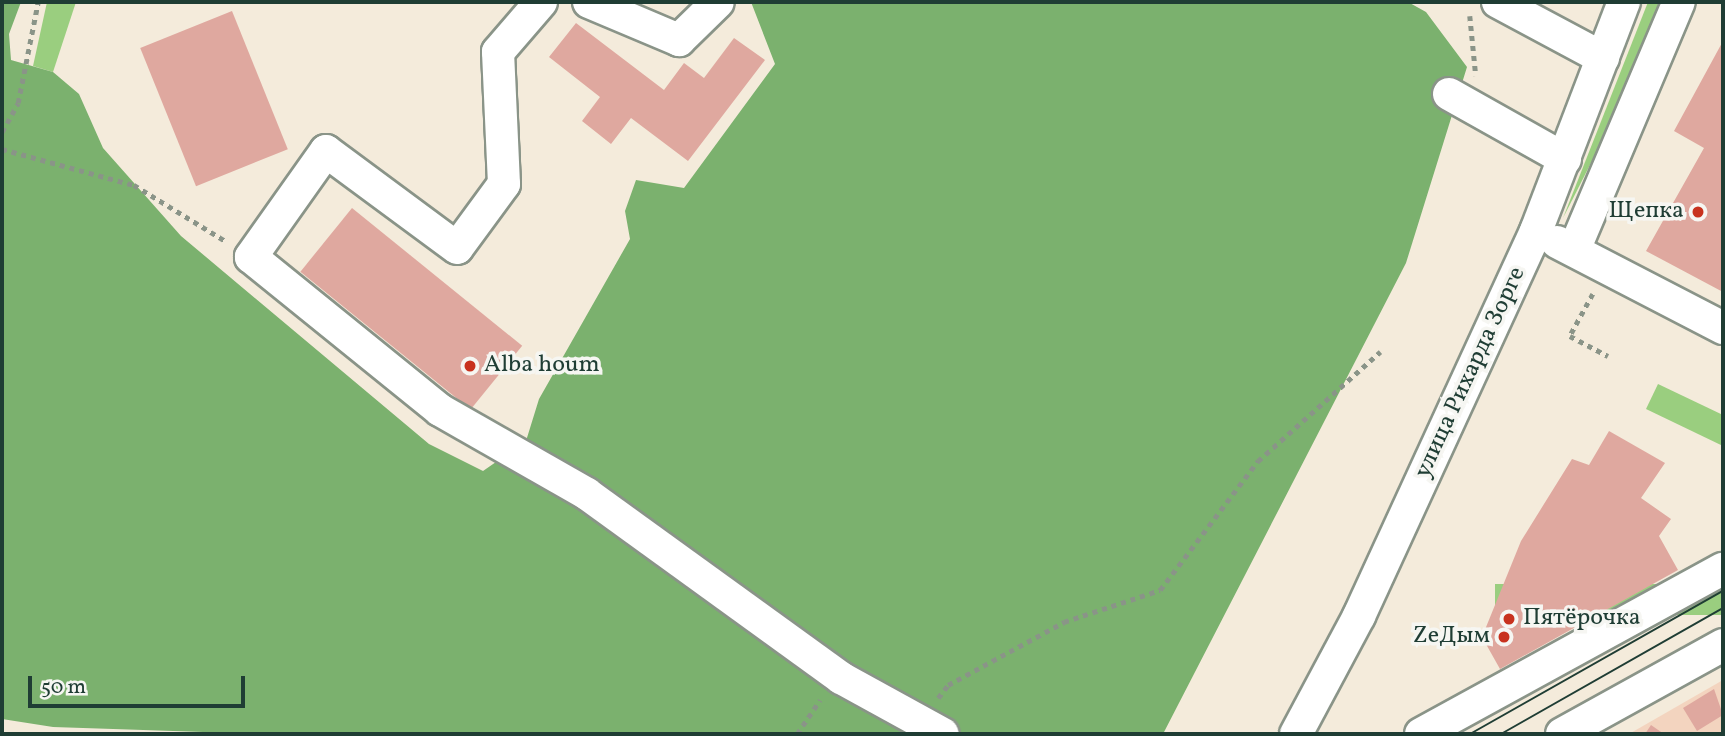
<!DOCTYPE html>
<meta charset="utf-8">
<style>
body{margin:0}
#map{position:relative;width:1725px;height:736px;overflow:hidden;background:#f4ebdb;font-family:Vollkorn,serif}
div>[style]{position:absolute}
.built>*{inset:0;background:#f3d4bf}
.green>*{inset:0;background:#9ace7f;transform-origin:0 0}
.forest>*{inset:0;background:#7bb16e}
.building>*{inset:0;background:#dfa89f;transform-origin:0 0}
.path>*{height:4.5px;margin-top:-2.25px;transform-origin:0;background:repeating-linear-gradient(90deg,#8a9488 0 5px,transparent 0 10px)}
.roads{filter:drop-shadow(2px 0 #8a9488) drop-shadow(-2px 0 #8a9488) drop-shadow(0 2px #8a9488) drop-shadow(0 -2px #8a9488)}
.minor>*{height:32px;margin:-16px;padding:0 16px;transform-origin:16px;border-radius:16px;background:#fff}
.tram>*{height:2px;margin:-1px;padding:0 1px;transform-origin:1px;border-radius:1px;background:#1f3d34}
.dots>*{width:19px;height:19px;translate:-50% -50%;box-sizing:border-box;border:4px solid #f6f6f2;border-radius:50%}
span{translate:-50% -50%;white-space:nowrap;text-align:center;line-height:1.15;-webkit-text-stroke:7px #f6f6f2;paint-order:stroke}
.poi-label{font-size:24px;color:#1f3d34}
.right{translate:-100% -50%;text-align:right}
.left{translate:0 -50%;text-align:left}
.street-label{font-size:24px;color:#1f3d34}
.frame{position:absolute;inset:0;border:4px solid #1f3d34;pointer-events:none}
.scale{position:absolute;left:28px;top:676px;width:217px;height:32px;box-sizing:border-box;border:4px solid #1f3d34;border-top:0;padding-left:9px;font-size:21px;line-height:24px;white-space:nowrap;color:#1f3d34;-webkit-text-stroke:5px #f6f6f2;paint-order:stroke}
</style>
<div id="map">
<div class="built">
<i style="clip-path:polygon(1723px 680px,1723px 734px,1629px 734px)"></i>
</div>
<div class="green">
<i style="clip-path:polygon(47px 2px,76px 2px,53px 72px,33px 66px)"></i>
<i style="clip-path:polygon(1648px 2px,1659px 2px,1621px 104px,1563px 218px)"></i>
<i style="clip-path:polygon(1658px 384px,1723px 415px,1723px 446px,1646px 409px)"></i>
<i style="left:1723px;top:584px;width:31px;height:228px;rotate:90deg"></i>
</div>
<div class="forest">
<i style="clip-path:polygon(2px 2px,21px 2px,9px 34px,11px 60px,53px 72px,79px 94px,103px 148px,181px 236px,429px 444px,483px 471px,526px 441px,539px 399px,630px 239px,625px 211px,636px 180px,684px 188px,775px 64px,751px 2px,1408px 2px,1426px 12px,1467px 67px,1406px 263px,1163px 734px,260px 734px,53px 727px,2px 719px)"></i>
</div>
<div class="building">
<i style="left:232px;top:11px;width:149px;height:99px;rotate:68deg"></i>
<i style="clip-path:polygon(576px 23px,664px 90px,684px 63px,704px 78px,734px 38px,765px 60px,688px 161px,631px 118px,611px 144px,582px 121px,600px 97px,549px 57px)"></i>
<i style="clip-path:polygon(1723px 41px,1723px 292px,1646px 251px,1704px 148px,1674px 131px)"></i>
<i style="left:352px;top:208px;width:219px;height:82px;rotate:39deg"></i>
<i style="clip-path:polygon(1609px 431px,1665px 463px,1641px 498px,1671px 519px,1659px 536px,1678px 570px,1500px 669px,1482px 637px,1521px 541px,1572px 459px,1589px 465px)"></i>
<i style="clip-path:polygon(1714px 689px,1723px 715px,1697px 731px,1683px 708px)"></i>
<i style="clip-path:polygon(1651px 725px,1664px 734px,1645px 734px)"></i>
</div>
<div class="path">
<i style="left:1470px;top:16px;width:60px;rotate:84.3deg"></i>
<i style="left:2px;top:132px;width:33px;rotate:-61deg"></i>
<i style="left:18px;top:103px;width:103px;rotate:-78.8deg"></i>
<i style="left:2px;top:149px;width:137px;rotate:15.3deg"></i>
<i style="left:134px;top:185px;width:109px;rotate:31.5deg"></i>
<i style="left:1593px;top:294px;width:48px;rotate:118.7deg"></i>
<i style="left:1570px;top:336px;width:43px;rotate:27.8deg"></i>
<i style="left:938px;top:698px;width:16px;rotate:-52deg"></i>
<i style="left:948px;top:685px;width:132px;rotate:-28.5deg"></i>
<i style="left:1064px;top:622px;width:101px;rotate:-18.4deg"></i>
<i style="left:1160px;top:590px;width:162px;rotate:-52.8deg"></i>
<i style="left:1258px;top:461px;width:164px;rotate:-41.8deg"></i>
<i style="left:797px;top:734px;width:41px;rotate:-55.9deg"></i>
</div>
<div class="roads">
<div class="minor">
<i style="left:541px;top:2px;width:66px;rotate:130.7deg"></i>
<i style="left:498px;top:52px;width:132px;rotate:87.4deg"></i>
<i style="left:504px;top:184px;width:79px;rotate:126.3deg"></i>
<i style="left:457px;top:248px;width:163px;rotate:-143.5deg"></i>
<i style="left:326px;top:151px;width:130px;rotate:125.3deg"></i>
<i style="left:251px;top:257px;width:243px;rotate:39deg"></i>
<i style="left:440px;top:410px;width:169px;rotate:29.7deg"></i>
<i style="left:587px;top:494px;width:314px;rotate:35.9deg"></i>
<i style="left:841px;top:678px;width:116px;rotate:28.8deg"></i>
<i style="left:589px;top:2px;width:98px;rotate:22.9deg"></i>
<i style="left:679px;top:40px;width:54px;rotate:-44.3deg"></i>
<i style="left:1498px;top:2px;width:119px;rotate:28.1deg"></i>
<i style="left:1449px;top:94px;width:133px;rotate:29.3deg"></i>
<i style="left:1557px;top:242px;width:187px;rotate:27.4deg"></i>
<i style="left:1574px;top:250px;width:269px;rotate:-67.1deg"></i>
<i style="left:1296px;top:734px;width:134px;rotate:-61.9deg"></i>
<i style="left:1359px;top:616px;width:424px;rotate:-65.3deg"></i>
<i style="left:1536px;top:231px;width:245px;rotate:-69deg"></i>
<i style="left:1421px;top:734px;width:344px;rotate:-28.7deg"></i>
<i style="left:1562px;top:734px;width:184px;rotate:-28.9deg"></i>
</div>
</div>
<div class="tram">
<i style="left:1470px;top:734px;width:291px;rotate:-29.5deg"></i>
<i style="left:1501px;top:734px;width:255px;rotate:-29.6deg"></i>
</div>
<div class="dots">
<i style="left:1698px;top:212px;background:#c8321e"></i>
<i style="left:470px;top:366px;background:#c8321e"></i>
<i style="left:1509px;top:619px;background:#c8321e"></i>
<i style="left:1504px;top:637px;background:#c8321e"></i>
</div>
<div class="poi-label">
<span class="right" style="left:1684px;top:212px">Щепка</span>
<span class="left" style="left:484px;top:366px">Alba houm</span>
<span class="left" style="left:1523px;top:619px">Пятёрочка</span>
<span class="right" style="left:1490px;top:637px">ZeДым</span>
</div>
<div class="street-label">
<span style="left:1471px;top:373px;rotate:-65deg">улица Рихарда Зорге</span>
</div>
<div class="frame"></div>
<div class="scale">50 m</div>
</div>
